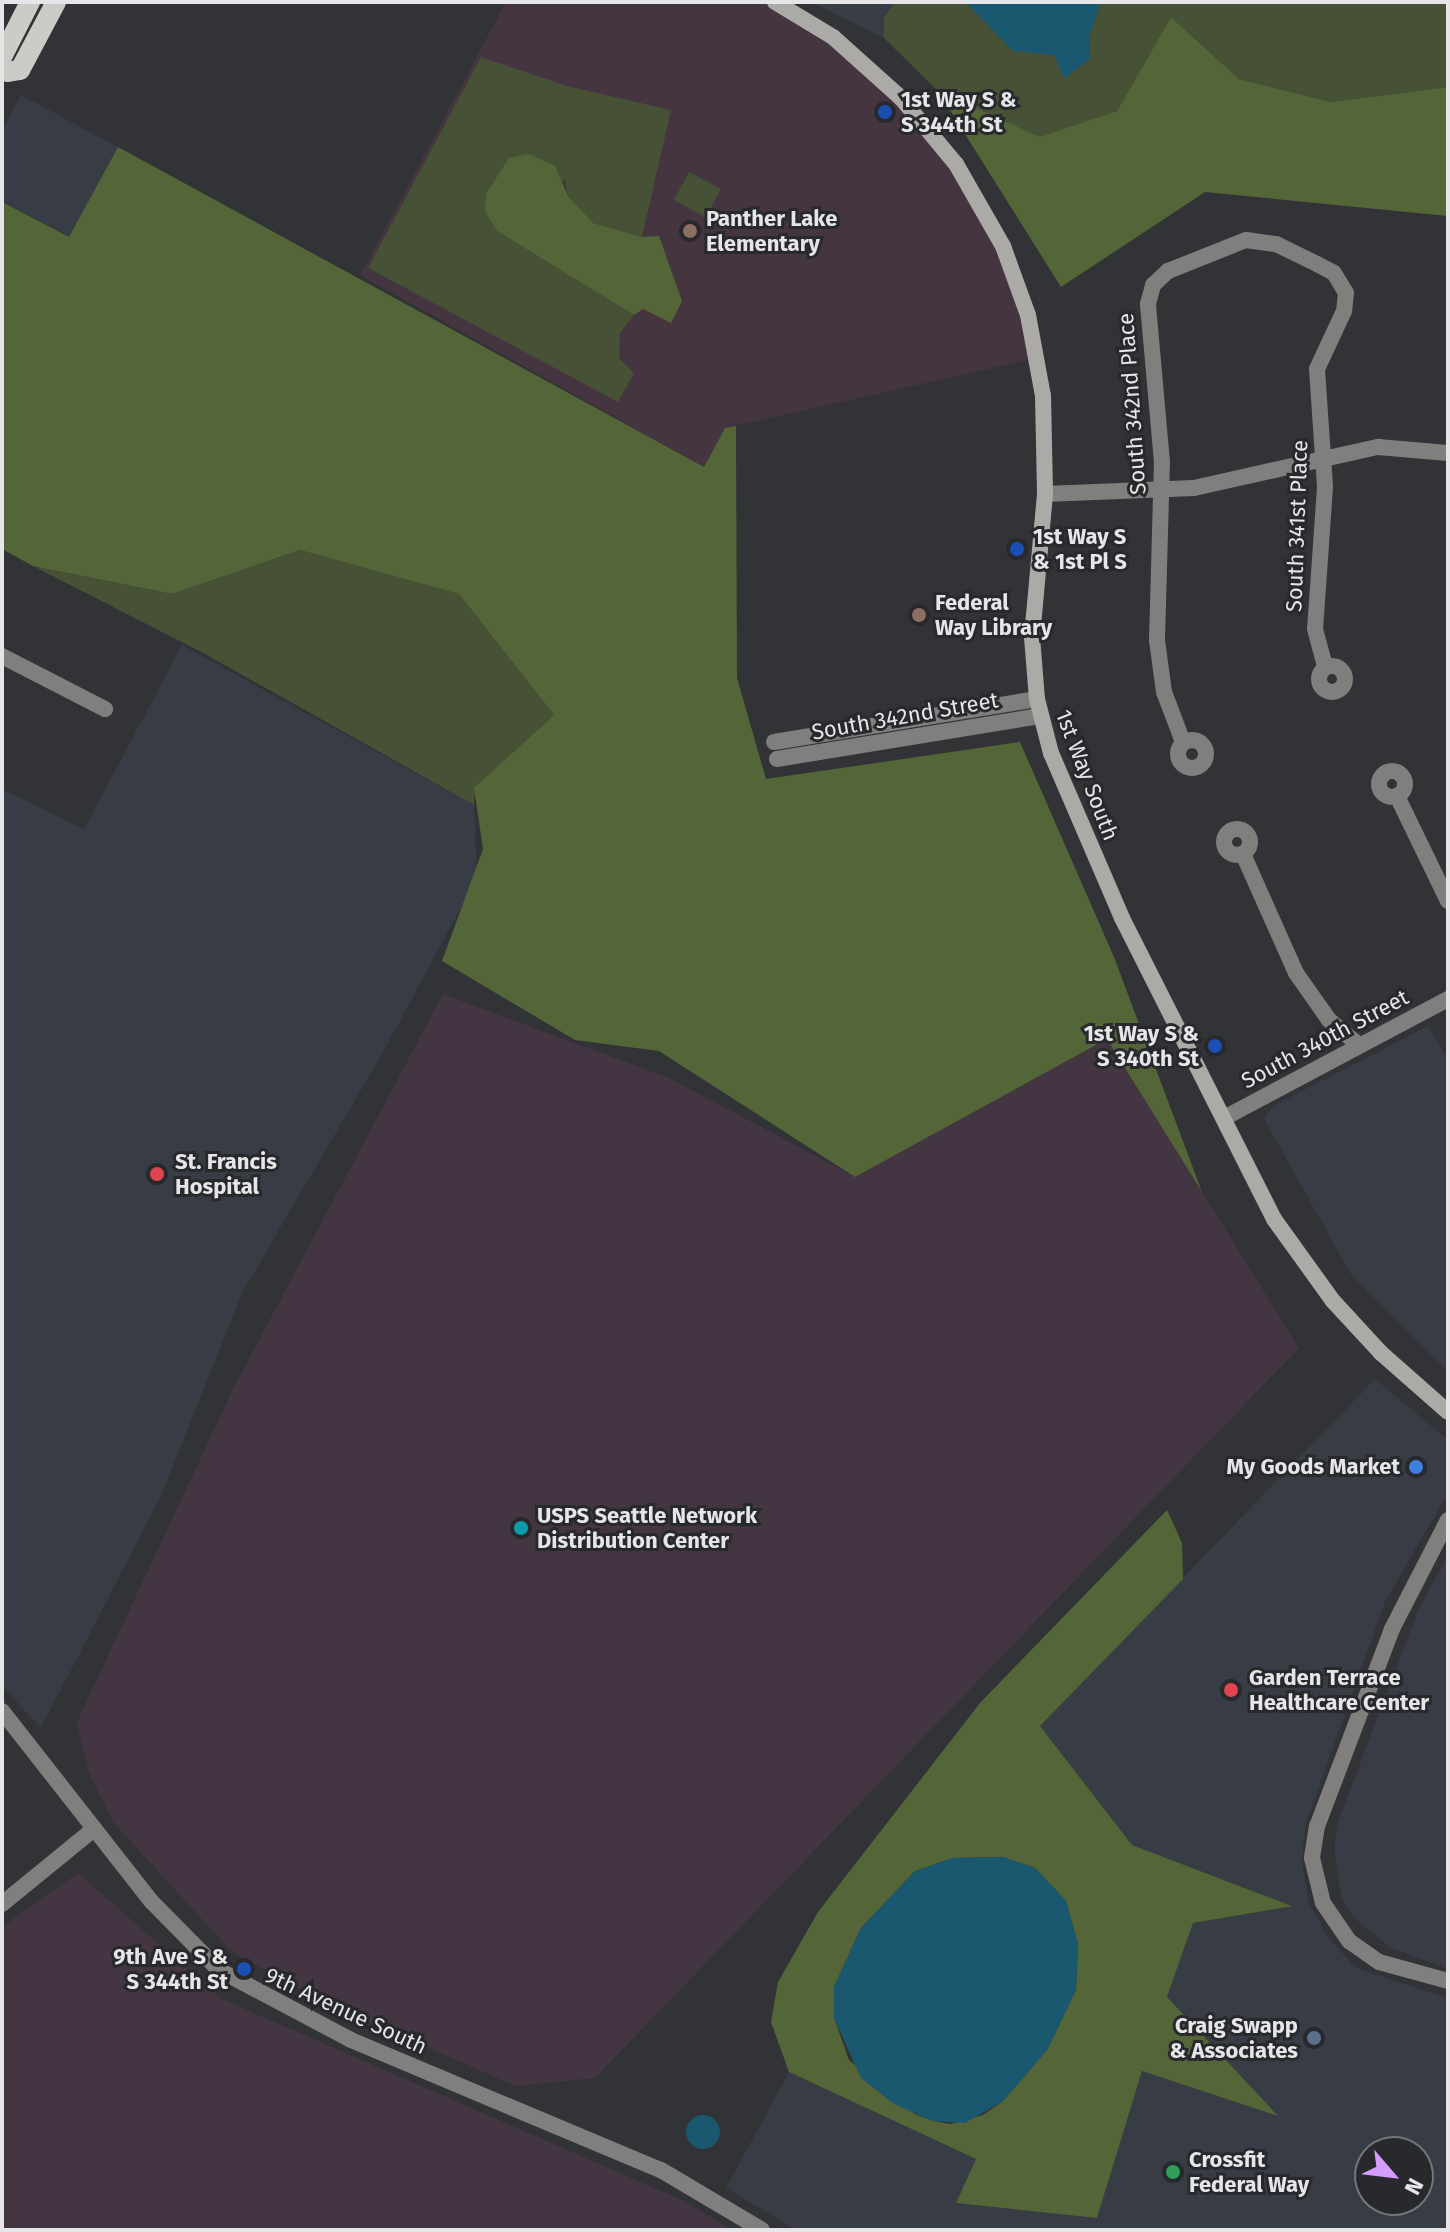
<!DOCTYPE html>
<style>
body{margin:0}
#map{position:relative;width:1450px;height:2232px;overflow:hidden;background:#313336;font-family:"Fira Sans",sans-serif}
div>[style]{position:absolute}
.built>*{inset:0;background:#383c45}
.industrial>*{inset:0;background:#443542}
.education>*{inset:0;background:#453540}
.green>*{inset:0;background:#465136;transform-origin:0 0}
.forest>*{inset:0;background:#546637}
.water>*{inset:0;background:#1a5870}
.round{border-radius:50%}
.minor>*{height:16px;margin:-8px;padding:0 8px;transform-origin:8px;border-radius:8px;background:#807f7d}
.minor>.ring{margin:-8px;padding:0;box-sizing:content-box;background:none;border:16px solid #807f7d;border-radius:50%}
.tertiary>*{height:16px;margin:-8px;padding:0 8px;transform-origin:8px;border-radius:8px;background:#807f7d}
.secondary>*{height:16px;margin:-8px;padding:0 8px;transform-origin:8px;border-radius:8px;background:#acaaa7}
.primary>*{height:20px;margin:-10px;padding:0 10px;transform-origin:10px;border-radius:10px;background:#cdcbc7}
.dots>*{width:22px;height:22px;translate:-50% -50%;box-sizing:border-box;border:4px solid #27292c;border-radius:50%}
span{translate:-50% -50%;white-space:nowrap;text-align:center;line-height:1.15;-webkit-text-stroke:6px #27292c;paint-order:stroke}
.poi-label{font-size:22px;color:#e6e6e9;font-weight:700}
.left{translate:0 -50%;text-align:left}
.right{translate:-100% -50%;text-align:right}
.street-label{font-size:22px;color:#e6e6e9}
.frame{position:absolute;inset:0;border:4px solid #e6e6e9;pointer-events:none}
.north{position:absolute;left:1354px;top:2136px;width:80px;height:80px;box-sizing:border-box;background:#27292c;border:2px solid #737578;border-radius:50%;rotate:118deg;font-size:22px;font-weight:700;line-height:32px;text-align:center;color:#e6e6e9}
.north::after{content:'';display:block;margin:auto;width:28px;height:36px;background:#d39cfd;clip-path:polygon(50% 0,100% 100%,50% 72%,0 100%)}
</style>
<div id="map">
<div class="built">
<i style="clip-path:polygon(811px 2px,895px 2px,884px 17px,884px 38px)"></i>
<i style="clip-path:polygon(21px 95px,118px 147px,70px 237px,2px 202px,2px 130px)"></i>
<i style="clip-path:polygon(182px 645px,474px 805px,477px 878px,381px 1056px,243px 1291px,161px 1496px,41px 1728px,2px 1686px,2px 789px,84px 829px)"></i>
<i style="clip-path:polygon(1428px 1026px,1448px 1060px,1448px 1373px,1352px 1276px,1264px 1119px,1273px 1106px)"></i>
<i style="clip-path:polygon(evenodd,1375px 1379px,1448px 1440px,1448px 1494px,1386px 1599px,1305px 1826px,1302px 1864px,1309px 1903px,1327px 1936px,1356px 1968px,1448px 1998px,1448px 2230px,796px 2230px,726px 2188px,789px 2072px,976px 2159px,956px 2203px,1097px 2218px,1142px 2071px,1276px 2115px,1167px 1997px,1193px 1923px,1290px 1905px,1132px 1845px,1040px 1726px,1375px 1379px,1370px 2152px,1418px 2152px,1418px 2200px,1370px 2200px,1370px 2152px)"></i>
<i style="clip-path:polygon(1448px 1554px,1448px 1969px,1391px 1948px,1353px 1917px,1341px 1896px,1334px 1848px,1337px 1825px,1417px 1613px)"></i>
</div>
<div class="industrial">
<i style="clip-path:polygon(443px 994px,669px 1078px,855px 1177px,1107px 1039px,1299px 1348px,595px 2078px,516px 2086px,321px 2001px,232px 1952px,113px 1822px,88px 1771px,77px 1722px,234px 1387px)"></i>
<i style="clip-path:polygon(78px 1873px,220px 1998px,684px 2201px,732px 2230px,2px 2230px,2px 1927px)"></i>
</div>
<div class="education">
<i style="clip-path:polygon(506px 2px,775px 2px,876px 73px,973px 189px,1037px 358px,725px 428px,704px 467px,360px 275px)"></i>
</div>
<div class="green">
<i style="clip-path:polygon(895px 2px,1448px 2px,1448px 87px,1331px 102px,1239px 79px,1171px 17px,1117px 111px,1040px 138px,938px 91px,884px 38px,884px 17px)"></i>
<i style="clip-path:polygon(481px 57px,567px 86px,671px 110px,642px 237px,593px 223px,568px 196px,565px 179px,497px 231px,634px 315px,620px 333px,619px 358px,634px 373px,618px 402px,368px 268px)"></i>
<i style="left:689px;top:172px;width:36px;height:32px;rotate:28deg"></i>
<i style="clip-path:polygon(300px 550px,459px 594px,554px 715px,475px 788px,474px 805px,205px 654px,33px 566px,172px 594px)"></i>
</div>
<div class="forest">
<i style="clip-path:polygon(1171px 17px,1239px 79px,1331px 102px,1448px 87px,1448px 216px,1205px 192px,1061px 287px,938px 91px,1040px 137px,1117px 111px)"></i>
<i style="clip-path:polygon(118px 147px,704px 467px,725px 428px,736px 426px,737px 678px,766px 779px,1020px 742px,1114px 957px,1202px 1192px,1107px 1039px,855px 1177px,659px 1051px,575px 1040px,442px 961px,483px 849px,474px 788px,554px 715px,459px 594px,300px 550px,172px 594px,33px 566px,2px 549px,2px 202px,69px 237px)"></i>
<i style="clip-path:polygon(529px 154px,555px 166px,568px 196px,593px 223px,642px 237px,659px 236px,682px 301px,671px 323px,643px 309px,634px 315px,497px 231px,485px 211px,486px 194px,509px 158px)"></i>
<i style="clip-path:polygon(evenodd,1167px 1510px,1182px 1543px,1183px 1579px,1040px 1726px,1132px 1845px,1292px 1906px,1193px 1923px,1167px 1997px,1278px 2116px,1142px 2071px,1097px 2218px,956px 2203px,976px 2159px,789px 2072px,771px 2022px,778px 1982px,818px 1912px,980px 1703px,1167px 1510px,1003px 1857px,1035px 1868px,1066px 1901px,1078px 1944px,1076px 1990px,1047px 2050px,1003px 2101px,983px 2115px,950px 2124px,933px 2121px,915px 2114px,849px 2060px,834px 2018px,834px 1987px,861px 1928px,915px 1871px,953px 1858px,1003px 1857px)"></i>
</div>
<div class="water">
<i style="clip-path:polygon(965px 2px,1101px 2px,1090px 33px,1090px 59px,1064px 78px,1054px 55px,1013px 51px)"></i>
<i style="clip-path:polygon(1003px 1857px,1035px 1868px,1066px 1901px,1078px 1944px,1076px 1990px,1047px 2050px,1003px 2101px,965px 2123px,933px 2121px,894px 2104px,861px 2078px,834px 2018px,834px 1987px,861px 1928px,915px 1871px,953px 1858px)"></i>
<i class="round" style="left:686px;top:2115px;width:34px;height:34px"></i>
</div>
<div class="minor">
<i style="left:1045px;top:494px;width:149px;rotate:-2.3deg"></i>
<i style="left:1194px;top:488px;width:189px;rotate:-12.6deg"></i>
<i style="left:1378px;top:447px;width:70px;rotate:4.9deg"></i>
<i style="left:2px;top:656px;width:116px;rotate:27.2deg"></i>
<i class="ring" style="left:1319px;top:666px;width:10px;height:10px"></i>
<i class="ring" style="left:1178px;top:740px;width:12px;height:12px"></i>
<i style="left:1183px;top:742px;width:53px;rotate:-110.8deg"></i>
<i style="left:1164px;top:692px;width:52px;rotate:-97.7deg"></i>
<i style="left:1157px;top:640px;width:178px;rotate:-88.4deg"></i>
<i style="left:1162px;top:462px;width:159px;rotate:-95.1deg"></i>
<i style="left:1148px;top:304px;width:20px;rotate:-75deg"></i>
<i style="left:1153px;top:285px;width:21px;rotate:-43deg"></i>
<i style="left:1168px;top:271px;width:84px;rotate:-21.7deg"></i>
<i style="left:1246px;top:240px;width:30px;rotate:8deg"></i>
<i style="left:1276px;top:244px;width:46px;rotate:26deg"></i>
<i style="left:1317px;top:264px;width:19px;rotate:28deg"></i>
<i style="left:1334px;top:273px;width:23px;rotate:59deg"></i>
<i style="left:1346px;top:293px;width:18px;rotate:96deg"></i>
<i style="left:1344px;top:311px;width:64px;rotate:115deg"></i>
<i style="left:1317px;top:369px;width:118px;rotate:86.1deg"></i>
<i style="left:1325px;top:487px;width:142px;rotate:94deg"></i>
<i style="left:1315px;top:629px;width:39px;rotate:75deg"></i>
<i class="ring" style="left:1379px;top:771px;width:10px;height:10px"></i>
<i style="left:1397px;top:796px;width:117px;rotate:64.1deg"></i>
<i class="ring" style="left:1224px;top:829px;width:10px;height:10px"></i>
<i style="left:1243px;top:854px;width:130px;rotate:66deg"></i>
<i style="left:1296px;top:973px;width:57px;rotate:54.9deg"></i>
<i style="left:1329px;top:1020px;width:39px;rotate:40deg"></i>
<i style="left:1224px;top:1118px;width:254px;rotate:-28deg"></i>
<i style="left:1448px;top:1520px;width:123px;rotate:117.2deg"></i>
<i style="left:1392px;top:1629px;width:211px;rotate:110.8deg"></i>
<i style="left:1317px;top:1826px;width:32px;rotate:99deg"></i>
<i style="left:1312px;top:1858px;width:46px;rotate:76.3deg"></i>
<i style="left:1323px;top:1903px;width:46px;rotate:55.6deg"></i>
<i style="left:1349px;top:1941px;width:37px;rotate:35deg"></i>
<i style="left:1379px;top:1962px;width:72px;rotate:15.4deg"></i>
</div>
<div class="tertiary">
<i style="left:774px;top:742px;width:266px;rotate:-9.3deg"></i>
<i style="left:777px;top:759px;width:266px;rotate:-9.3deg"></i>
<i style="left:2px;top:1711px;width:241px;rotate:51.9deg"></i>
<i style="left:151px;top:1901px;width:97px;rotate:45.4deg"></i>
<i style="left:219px;top:1970px;width:149px;rotate:27.9deg"></i>
<i style="left:351px;top:2040px;width:336px;rotate:22.8deg"></i>
<i style="left:661px;top:2170px;width:117px;rotate:30.7deg"></i>
<i style="left:2px;top:1904px;width:119px;rotate:-39.2deg"></i>
</div>
<div class="secondary">
<i style="left:775px;top:2px;width:68px;rotate:31.1deg"></i>
<i style="left:833px;top:37px;width:91px;rotate:41.9deg"></i>
<i style="left:901px;top:98px;width:86px;rotate:50.2deg"></i>
<i style="left:956px;top:164px;width:95px;rotate:60.2deg"></i>
<i style="left:1003px;top:246px;width:73px;rotate:70.1deg"></i>
<i style="left:1028px;top:315px;width:82px;rotate:79.5deg"></i>
<i style="left:1043px;top:396px;width:98px;rotate:88.8deg"></i>
<i style="left:1045px;top:494px;width:144px;rotate:95.2deg"></i>
<i style="left:1032px;top:637px;width:62px;rotate:85.4deg"></i>
<i style="left:1037px;top:699px;width:56px;rotate:75.5deg"></i>
<i style="left:1051px;top:753px;width:180px;rotate:66.7deg"></i>
<i style="left:1122px;top:918px;width:337px;rotate:63.2deg"></i>
<i style="left:1274px;top:1219px;width:101px;rotate:54.3deg"></i>
<i style="left:1333px;top:1301px;width:71px;rotate:47.3deg"></i>
<i style="left:1381px;top:1353px;width:89px;rotate:41.4deg"></i>
</div>
<div class="primary">
<i style="left:2px;top:57px;width:62px;rotate:-63deg"></i>
<i style="left:7px;top:72px;width:13px;rotate:-9deg"></i>
<i style="left:20px;top:70px;width:77px;rotate:-62.1deg"></i>
</div>
<div class="dots">
<i style="left:885px;top:112px;background:#1a4fb4"></i>
<i style="left:690px;top:231px;background:#8d6e63"></i>
<i style="left:1017px;top:549px;background:#1a4fb4"></i>
<i style="left:919px;top:615px;background:#8d6e63"></i>
<i style="left:1215px;top:1046px;background:#1a4fb4"></i>
<i style="left:157px;top:1174px;background:#e0444e"></i>
<i style="left:1416px;top:1467px;background:#3f7fe0"></i>
<i style="left:521px;top:1528px;background:#0f9aa8"></i>
<i style="left:1231px;top:1690px;background:#e0444e"></i>
<i style="left:244px;top:1969px;background:#1a4fb4"></i>
<i style="left:1314px;top:2038px;background:#5c6f8a"></i>
<i style="left:1173px;top:2172px;background:#2e9e5b"></i>
</div>
<div class="poi-label">
<span class="left" style="left:901px;top:112px">1st Way S &amp;<br>S 344th St</span>
<span class="left" style="left:706px;top:231px">Panther Lake<br>Elementary</span>
<span class="left" style="left:1033px;top:549px">1st Way S<br>&amp; 1st Pl S</span>
<span class="left" style="left:935px;top:615px">Federal<br>Way Library</span>
<span class="right" style="left:1199px;top:1046px">1st Way S &amp;<br>S 340th St</span>
<span class="left" style="left:175px;top:1174px">St. Francis<br>Hospital</span>
<span class="right" style="left:1400px;top:1467px">My Goods Market</span>
<span class="left" style="left:537px;top:1528px">USPS Seattle Network<br>Distribution Center</span>
<span class="left" style="left:1249px;top:1690px">Garden Terrace<br>Healthcare Center</span>
<span class="right" style="left:228px;top:1969px">9th Ave S &amp;<br>S 344th St</span>
<span class="right" style="left:1298px;top:2038px">Craig Swapp<br>&amp; Associates</span>
<span class="left" style="left:1189px;top:2172px">Crossfit<br>Federal Way</span>
</div>
<div class="street-label">
<span style="left:1132px;top:404px;rotate:-94deg">South 342nd Place</span>
<span style="left:1297px;top:526px;rotate:-88deg">South 341st Place</span>
<span style="left:905px;top:716px;rotate:-10deg">South 342nd Street</span>
<span style="left:1087px;top:775px;rotate:69deg">1st Way South</span>
<span style="left:1325px;top:1039px;rotate:-28deg">South 340th Street</span>
<span style="left:346px;top:2011px;rotate:25deg">9th Avenue South</span>
</div>
<div class="frame"></div>
<div class="north">N</div>
</div>
